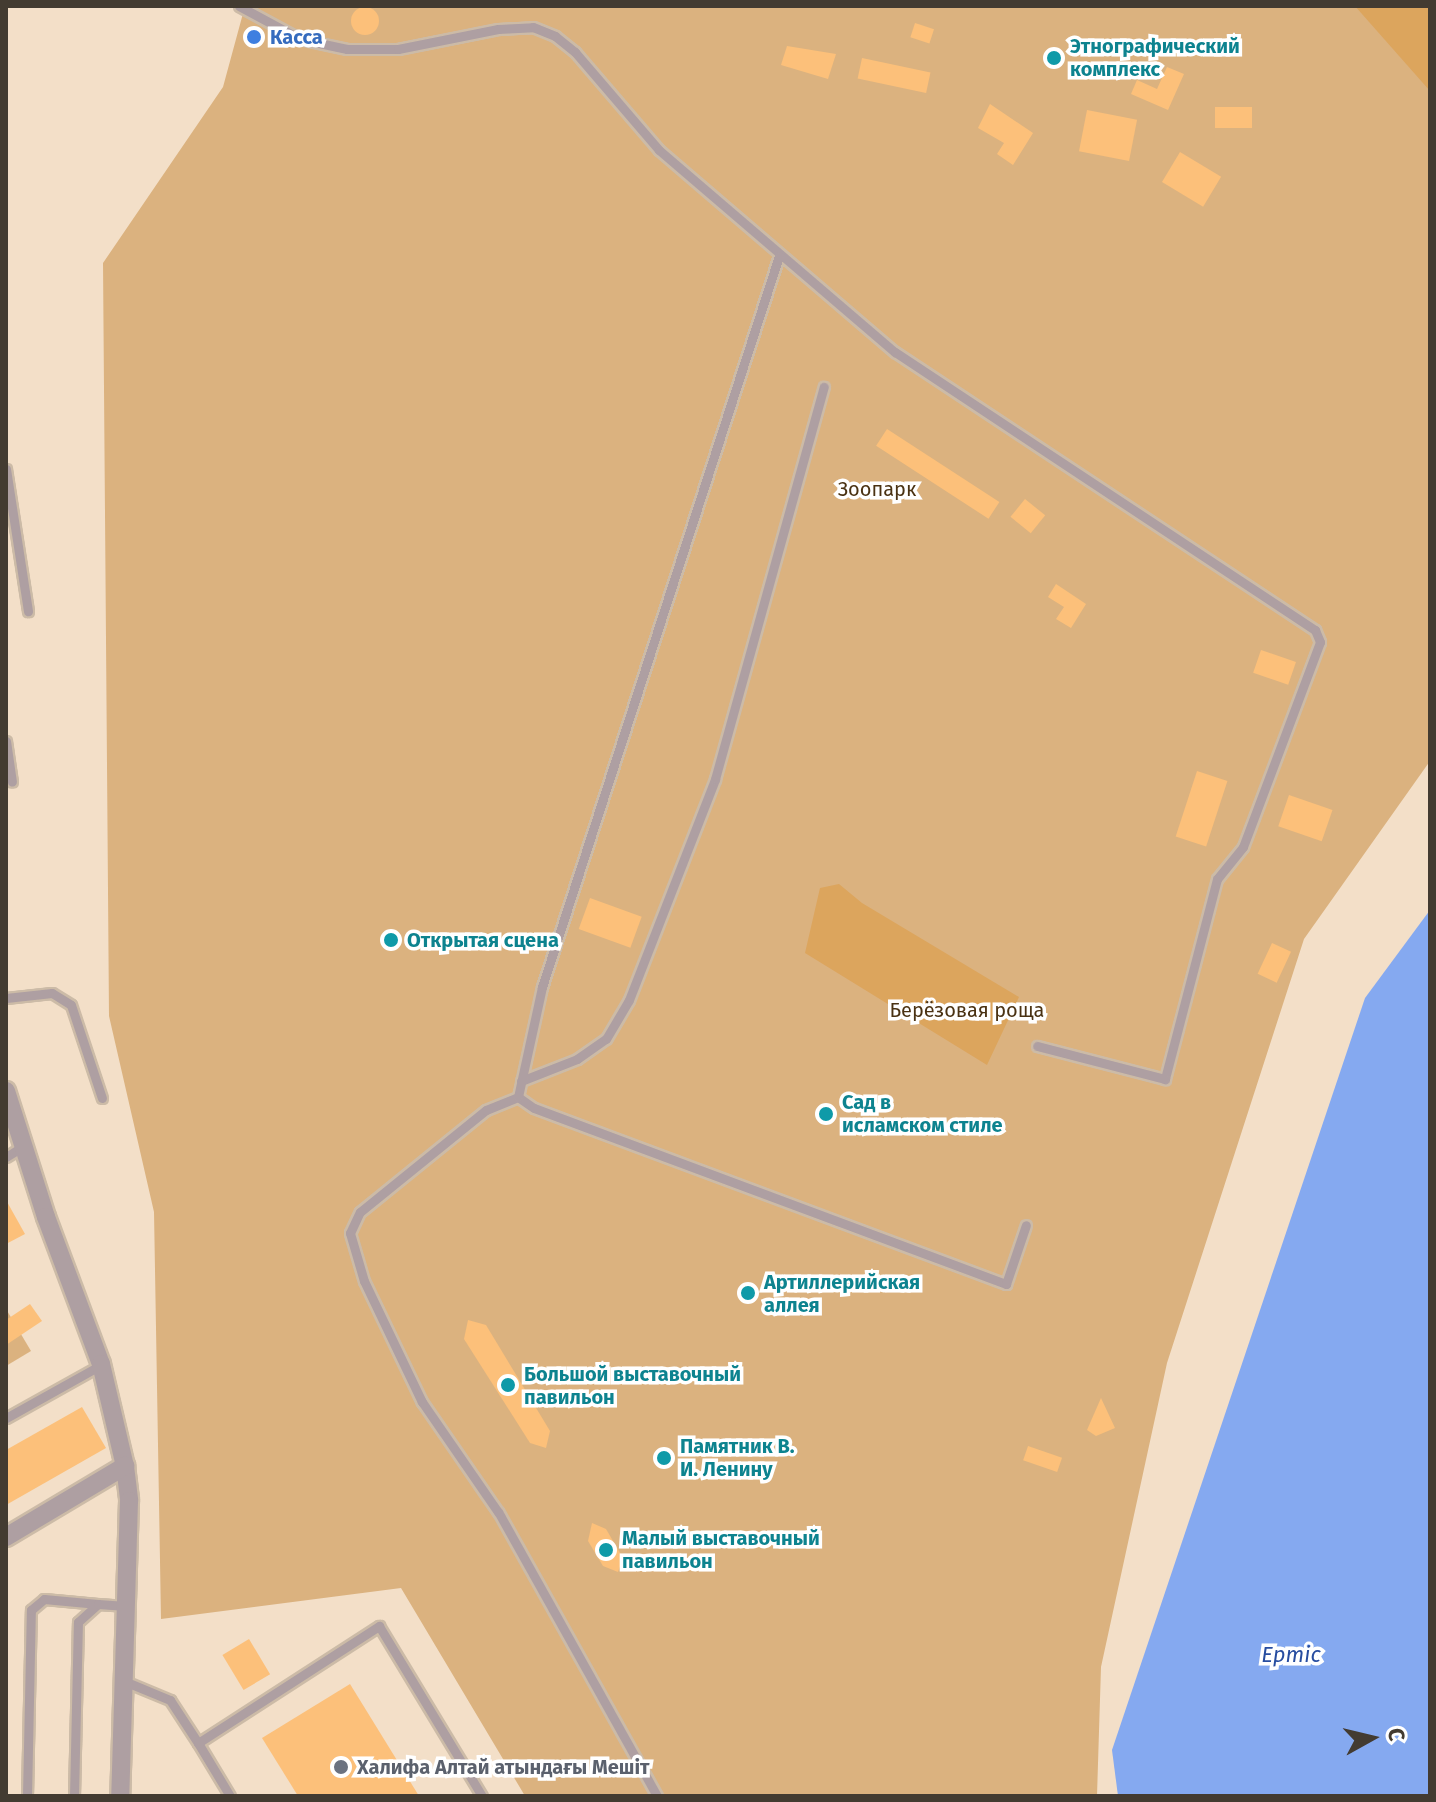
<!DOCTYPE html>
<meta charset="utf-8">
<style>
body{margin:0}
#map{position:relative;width:1436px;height:1802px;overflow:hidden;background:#f3dfc8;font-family:"Fira Sans",sans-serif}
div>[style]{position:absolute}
.green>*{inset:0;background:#dbb27f}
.forest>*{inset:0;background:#dca55d}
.water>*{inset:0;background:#85a9f0}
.building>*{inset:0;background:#fcc07a;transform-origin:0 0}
.round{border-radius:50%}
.roads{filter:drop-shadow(2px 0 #ccbba7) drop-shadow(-2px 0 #ccbba7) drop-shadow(0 2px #ccbba7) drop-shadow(0 -2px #ccbba7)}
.lane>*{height:9px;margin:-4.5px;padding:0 4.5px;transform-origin:4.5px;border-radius:4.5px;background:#ae9fa2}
.street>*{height:18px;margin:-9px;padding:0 9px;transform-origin:9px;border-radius:9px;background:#ae9fa2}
.dots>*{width:22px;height:22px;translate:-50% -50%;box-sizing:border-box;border:4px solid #fff;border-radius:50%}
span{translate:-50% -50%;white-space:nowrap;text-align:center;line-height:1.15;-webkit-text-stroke:7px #fff;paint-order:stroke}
.shop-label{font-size:20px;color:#366cbe;font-weight:700}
.left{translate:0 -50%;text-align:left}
.culture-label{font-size:20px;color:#0d838f;font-weight:700}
.park-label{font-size:20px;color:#4a3213}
.worship-label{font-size:20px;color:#5b616d;font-weight:700}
.water-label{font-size:22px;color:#274da0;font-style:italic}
.frame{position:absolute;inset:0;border:8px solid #433b31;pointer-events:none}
.north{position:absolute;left:1332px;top:1698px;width:80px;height:80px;-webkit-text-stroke:6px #fff;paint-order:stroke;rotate:82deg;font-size:22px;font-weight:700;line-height:32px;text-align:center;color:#433b31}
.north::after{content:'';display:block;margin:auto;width:28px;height:36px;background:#433b31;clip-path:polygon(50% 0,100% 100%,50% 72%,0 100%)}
</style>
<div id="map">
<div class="green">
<i style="clip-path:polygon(245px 6px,1430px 6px,1430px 761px,1304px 939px,1167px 1363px,1101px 1667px,1097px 1796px,525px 1796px,401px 1588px,161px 1619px,154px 1212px,109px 1016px,103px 263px,223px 87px)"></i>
<i style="clip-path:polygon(6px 1309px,31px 1351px,6px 1366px)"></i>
</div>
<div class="forest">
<i style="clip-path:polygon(1355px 6px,1430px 6px,1430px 91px,1362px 14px)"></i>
<i style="clip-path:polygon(839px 884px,862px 903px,1019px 997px,987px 1065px,805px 953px,820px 888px)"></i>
</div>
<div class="water">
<i style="clip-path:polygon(1430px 910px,1430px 1796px,1118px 1796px,1112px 1750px,1365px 998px)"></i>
</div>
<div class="building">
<i class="round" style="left:351px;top:7px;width:28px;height:28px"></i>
<i style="left:915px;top:23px;width:20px;height:15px;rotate:18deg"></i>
<i style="clip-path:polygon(787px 46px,836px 54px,828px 79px,781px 65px)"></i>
<i style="left:862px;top:58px;width:70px;height:21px;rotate:12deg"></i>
<i style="clip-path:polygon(1167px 67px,1184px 74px,1168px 110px,1131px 94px,1137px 80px,1157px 89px)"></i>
<i style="clip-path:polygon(990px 104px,1033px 133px,1013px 165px,997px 154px,1004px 143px,978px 128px)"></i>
<i style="left:1215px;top:107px;width:37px;height:21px"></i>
<i style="left:1087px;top:110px;width:51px;height:42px;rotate:11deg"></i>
<i style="left:1180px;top:152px;width:48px;height:35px;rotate:31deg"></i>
<i style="left:887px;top:429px;width:134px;height:20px;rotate:33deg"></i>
<i style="left:1025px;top:499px;width:26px;height:23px;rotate:39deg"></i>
<i style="clip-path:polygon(1056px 584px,1086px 604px,1071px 628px,1056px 619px,1064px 607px,1048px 597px)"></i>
<i style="left:1261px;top:650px;width:37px;height:24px;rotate:19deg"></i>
<i style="left:1197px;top:771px;width:32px;height:69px;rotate:18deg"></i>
<i style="left:1289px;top:795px;width:46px;height:33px;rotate:19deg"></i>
<i style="left:590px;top:898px;width:55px;height:33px;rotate:20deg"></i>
<i style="left:1272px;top:943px;width:21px;height:34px;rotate:25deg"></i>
<i style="clip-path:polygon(6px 1200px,25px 1234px,6px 1244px)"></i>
<i style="clip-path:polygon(30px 1304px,42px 1321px,6px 1345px,6px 1320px)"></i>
<i style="clip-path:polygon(468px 1320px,486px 1325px,550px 1431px,546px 1448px,530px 1443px,464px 1339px)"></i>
<i style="clip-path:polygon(1101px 1398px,1115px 1428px,1096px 1436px,1087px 1430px)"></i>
<i style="clip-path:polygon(82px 1407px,106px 1448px,6px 1505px,6px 1450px)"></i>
<i style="left:1028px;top:1446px;width:36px;height:15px;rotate:19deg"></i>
<i style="clip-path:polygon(592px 1523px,606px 1529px,623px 1558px,618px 1572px,603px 1566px,588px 1541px)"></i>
<i style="left:249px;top:1639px;width:41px;height:31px;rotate:59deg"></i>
<i style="clip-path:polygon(350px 1684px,419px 1796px,298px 1796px,262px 1738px)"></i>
</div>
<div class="roads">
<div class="lane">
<i style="left:239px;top:6px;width:69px;rotate:28.4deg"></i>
<i style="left:300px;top:39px;width:48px;rotate:12deg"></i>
<i style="left:347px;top:49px;width:51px"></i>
<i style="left:398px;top:49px;width:102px;rotate:-11.3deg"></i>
<i style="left:498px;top:29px;width:35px;rotate:-3deg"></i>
<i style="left:533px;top:27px;width:24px;rotate:22deg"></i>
<i style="left:555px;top:36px;width:26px;rotate:39deg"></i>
<i style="left:575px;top:52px;width:129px;rotate:49.4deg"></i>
<i style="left:659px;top:150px;width:311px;rotate:40.6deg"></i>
<i style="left:895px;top:352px;width:504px;rotate:33.5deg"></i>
<i style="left:1315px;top:630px;width:13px;rotate:67deg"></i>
<i style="left:1320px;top:642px;width:219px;rotate:110.6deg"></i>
<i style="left:1243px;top:847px;width:41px;rotate:129.1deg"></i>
<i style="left:1217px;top:879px;width:207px;rotate:104.6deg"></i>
<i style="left:1165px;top:1079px;width:132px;rotate:-165.5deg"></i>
<i style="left:6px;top:469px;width:144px;rotate:81.2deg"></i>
<i style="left:6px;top:741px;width:41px;rotate:81.7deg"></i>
<i style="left:6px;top:998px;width:46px;rotate:-6.2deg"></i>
<i style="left:52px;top:993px;width:22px;rotate:32deg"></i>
<i style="left:71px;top:1005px;width:98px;rotate:71.6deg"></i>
<i style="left:521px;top:1081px;width:60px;rotate:-21.4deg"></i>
<i style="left:577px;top:1059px;width:35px;rotate:-35deg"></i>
<i style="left:606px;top:1039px;width:45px;rotate:-59.5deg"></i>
<i style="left:629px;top:1000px;width:237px;rotate:-68.7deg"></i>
<i style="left:715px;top:779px;width:407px;rotate:-74.5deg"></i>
<i style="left:518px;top:1097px;width:19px;rotate:35deg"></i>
<i style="left:534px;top:1108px;width:504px;rotate:20.45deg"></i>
<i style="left:1006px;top:1284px;width:62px;rotate:-71.3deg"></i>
<i style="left:6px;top:1157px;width:19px;rotate:-32deg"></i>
<i style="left:6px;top:1418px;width:109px;rotate:-29.2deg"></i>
<i style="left:124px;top:1681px;width:50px;rotate:22.4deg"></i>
<i style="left:170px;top:1700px;width:51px;rotate:56.9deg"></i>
<i style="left:27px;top:1796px;width:186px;rotate:-88.8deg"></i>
<i style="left:31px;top:1610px;width:17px;rotate:-40deg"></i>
<i style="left:44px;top:1599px;width:54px;rotate:5.3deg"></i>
<i style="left:74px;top:1796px;width:174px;rotate:-88.7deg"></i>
<i style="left:78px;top:1622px;width:27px;rotate:-42deg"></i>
<i style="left:98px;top:1604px;width:28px;rotate:4deg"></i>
<i style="left:230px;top:1796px;width:62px;rotate:-121.1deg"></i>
<i style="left:198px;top:1743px;width:216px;rotate:-32.9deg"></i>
<i style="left:379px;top:1626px;width:199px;rotate:58.8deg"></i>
<i style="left:657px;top:1796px;width:325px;rotate:-119.2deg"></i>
<i style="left:498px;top:1512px;width:134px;rotate:-124.6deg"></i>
<i style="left:422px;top:1402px;width:134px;rotate:-115.6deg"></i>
<i style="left:364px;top:1281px;width:50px;rotate:-106.3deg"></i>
<i style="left:350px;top:1233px;width:23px;rotate:-65deg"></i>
<i style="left:360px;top:1212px;width:162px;rotate:-39deg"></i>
<i style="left:486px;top:1110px;width:35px;rotate:-22deg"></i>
<i style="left:518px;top:1097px;width:113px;rotate:-77.7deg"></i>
<i style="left:542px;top:987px;width:768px;rotate:-72.04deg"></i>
</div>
<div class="street">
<i style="left:6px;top:1091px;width:132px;rotate:72.4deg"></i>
<i style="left:46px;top:1217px;width:157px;rotate:69.5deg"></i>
<i style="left:101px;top:1364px;width:105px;rotate:76.8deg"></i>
<i style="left:125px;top:1466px;width:35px;rotate:83deg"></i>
<i style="left:129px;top:1501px;width:295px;rotate:91.7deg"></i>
<i style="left:6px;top:1537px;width:139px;rotate:-30.8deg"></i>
</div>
</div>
<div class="dots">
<i style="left:254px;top:37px;background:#3f7fe0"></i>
<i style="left:1054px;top:58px;background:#0f9aa8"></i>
<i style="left:391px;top:940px;background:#0f9aa8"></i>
<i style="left:826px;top:1114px;background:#0f9aa8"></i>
<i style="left:748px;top:1293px;background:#0f9aa8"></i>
<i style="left:508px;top:1385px;background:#0f9aa8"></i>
<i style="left:664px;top:1458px;background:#0f9aa8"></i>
<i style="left:606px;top:1550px;background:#0f9aa8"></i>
<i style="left:341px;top:1767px;background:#6b7280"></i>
</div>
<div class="shop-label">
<span class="left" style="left:270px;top:37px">Касса</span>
</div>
<div class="culture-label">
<span class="left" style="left:1070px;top:58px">Этнографический<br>комплекс</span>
<span class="left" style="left:407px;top:940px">Открытая сцена</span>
<span class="left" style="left:842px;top:1114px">Сад в<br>исламском стиле</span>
<span class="left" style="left:764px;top:1294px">Артиллерийская<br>аллея</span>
<span class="left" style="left:524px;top:1386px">Большой выставочный<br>павильон</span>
<span class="left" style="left:680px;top:1458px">Памятник В.<br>И. Ленину</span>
<span class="left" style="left:622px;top:1550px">Малый выставочный<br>павильон</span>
</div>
<div class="park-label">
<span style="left:877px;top:489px">Зоопарк</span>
<span style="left:967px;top:1010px">Берёзовая роща</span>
</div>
<div class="worship-label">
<span class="left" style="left:357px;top:1767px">Халифа Алтай атындағы Мешіт</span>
</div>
<div class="water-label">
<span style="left:1291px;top:1655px">Ертіс</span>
</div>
<div class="frame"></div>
<div class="north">С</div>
</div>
